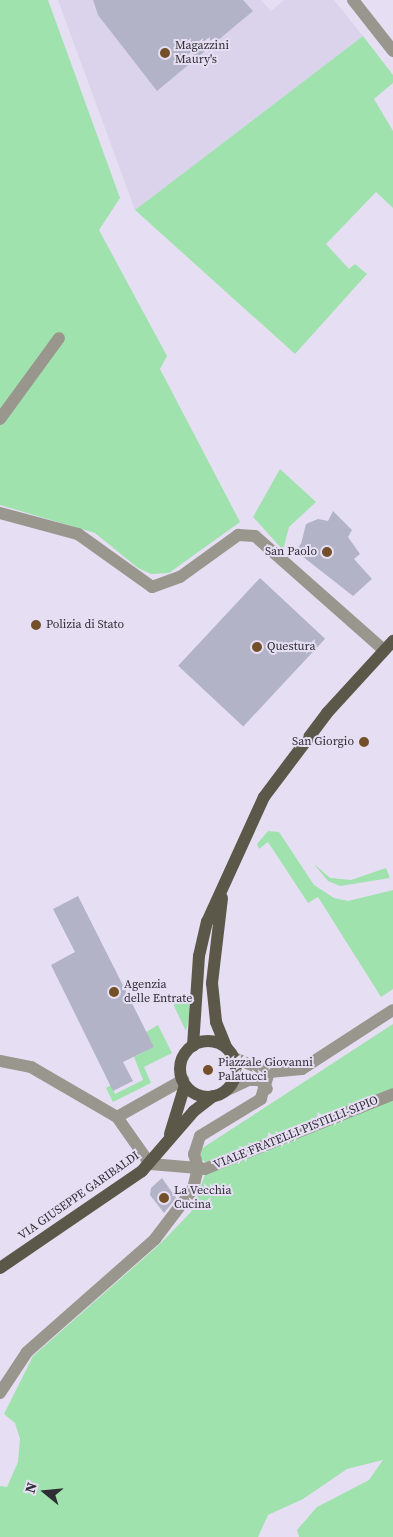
<!DOCTYPE html>
<style>
body{margin:0}
#map{position:relative;width:393px;height:1537px;overflow:hidden;background:#e6dff3;font-family:"Source Serif 4",serif}
div>[style]{position:absolute}
.built>*{inset:0;background:#dbd2ec}
.green>*{inset:0;background:#a0e2ae}
.building>*{inset:0;background:#b2b3c6;transform-origin:0 0}
.minor>*{height:12px;margin:-6px;padding:0 6px;transform-origin:6px;border-radius:6px;background:#99968e}
.major>*{height:12px;margin:-6px;padding:0 6px;transform-origin:6px;border-radius:6px;background:#5c5849}
.major>.ring{margin:-6px;padding:0;box-sizing:content-box;background:none;border:12px solid #5c5849;border-radius:50%}
.dots>*{width:14px;height:14px;translate:-50% -50%;box-sizing:border-box;border:2px solid #e6dff3;border-radius:50%}
span{translate:-50% -50%;white-space:nowrap;text-align:center;line-height:1.15;-webkit-text-stroke:4px #e6dff3;paint-order:stroke}
.poi-label{font-size:12px;color:#302e35}
.left{translate:0 -50%;text-align:left}
.right{translate:-100% -50%;text-align:right}
.street-label{font-size:12px;color:#302e35}
.north{position:absolute;left:20px;top:1467px;width:50px;height:50px;-webkit-text-stroke:4px #e6dff3;paint-order:stroke;rotate:287deg;font-size:14px;font-weight:700;line-height:20px;text-align:center;color:#302e35}
.north::after{content:'';display:block;margin:auto;width:18px;height:22px;background:#302e35;clip-path:polygon(50% 0,100% 100%,50% 72%,0 100%)}
</style>
<div id="map">
<div class="built">
<i style="clip-path:polygon(58px 0,261px 0,271px 11px,284px 0,334px 0,363px 36px,135px 210px)"></i>
</div>
<div class="green">
<i style="clip-path:polygon(0 0,48px 0,120px 198px,99px 230px,167px 356px,160px 369px,240px 522px,169px 573px,151px 574px,138px 568px,95px 533px,0 505px)"></i>
<i style="clip-path:polygon(363px 36px,393px 75px,393px 83px,374px 99px,393px 131px,393px 208px,376px 192px,326px 244px,349px 269px,355px 264px,367px 274px,295px 354px,135px 210px)"></i>
<i style="clip-path:polygon(280px 469px,316px 502px,289px 527px,283px 550px,253px 517px)"></i>
<i style="clip-path:polygon(268px 831px,279px 832px,314px 885px,334px 898px,348px 901px,393px 890px,393px 989px,381px 997px,318px 897px,308px 903px,268px 842px,259px 849px,257px 844px)"></i>
<i style="clip-path:polygon(313px 863px,330px 878px,351px 880px,386px 868px,390px 878px,340px 886px,328px 881px)"></i>
<i style="clip-path:polygon(188px 995px,190px 1013px,186px 1031px,173px 1004px)"></i>
<i style="clip-path:polygon(393px 1024px,393px 1537px,299px 1537px,297px 1530px,317px 1507px,369px 1480px,383px 1460px,347px 1469px,303px 1499px,268px 1515px,258px 1537px,0 1537px,0 1486px,7px 1487px,18px 1462px,20px 1439px,15px 1423px,4px 1414px,33px 1356px,161px 1243px,191px 1212px,209px 1164px,200px 1159px,201px 1149px)"></i>
<i style="clip-path:polygon(158px 1025px,172px 1053px,144px 1067px,151px 1083px,113px 1102px,106px 1088px,111px 1085px,115px 1094px,143px 1080px,134px 1057px,153px 1047px,146px 1032px)"></i>
</div>
<div class="building">
<i style="clip-path:polygon(93px 0,243px 0,253px 11px,157px 91px,98px 15px)"></i>
<i style="clip-path:polygon(333px 511px,352px 530px,348px 537px,360px 554px,354px 559px,372px 579px,353px 596px,293px 549px,301px 544px,306px 524px,318px 519px,328px 521px)"></i>
<i style="left:260px;top:578px;width:89px;height:120px;rotate:43deg"></i>
<i style="clip-path:polygon(78px 896px,154px 1047px,123px 1062px,133px 1081px,113px 1091px,51px 965px,75px 952px,53px 909px)"></i>
<i style="clip-path:polygon(162px 1178px,176px 1198px,164px 1213px,150px 1195px,151px 1188px)"></i>
</div>
<div class="minor">
<i style="left:353px;top:0;width:65px;rotate:51.9deg"></i>
<i style="left:0;top:419px;width:100px;rotate:-53.9deg"></i>
<i style="left:0;top:513px;width:81px;rotate:15.1deg"></i>
<i style="left:78px;top:534px;width:91px;rotate:35.6deg"></i>
<i style="left:152px;top:587px;width:30px;rotate:-20deg"></i>
<i style="left:180px;top:577px;width:72px;rotate:-35.9deg"></i>
<i style="left:238px;top:535px;width:17px;rotate:3deg"></i>
<i style="left:255px;top:536px;width:172px;rotate:41.5deg"></i>
<i style="left:234px;top:1058px;width:38px;rotate:22deg"></i>
<i style="left:269px;top:1072px;width:33px;rotate:-5deg"></i>
<i style="left:302px;top:1069px;width:108px;rotate:-33deg"></i>
<i style="left:0;top:1061px;width:32px;rotate:11deg"></i>
<i style="left:31px;top:1067px;width:99px;rotate:30.2deg"></i>
<i style="left:117px;top:1117px;width:76px;rotate:-29.3deg"></i>
<i style="left:269px;top:1072px;width:28px;rotate:107deg"></i>
<i style="left:261px;top:1099px;width:71px;rotate:148.8deg"></i>
<i style="left:200px;top:1136px;width:19px;rotate:108deg"></i>
<i style="left:194px;top:1154px;width:15px;rotate:74deg"></i>
<i style="left:198px;top:1168px;width:7px;rotate:8deg"></i>
<i style="left:205px;top:1169px;width:202px;rotate:-21.7deg"></i>
<i style="left:227px;top:1090px;width:23px;rotate:-25deg"></i>
<i style="left:248px;top:1080px;width:12px"></i>
<i style="left:260px;top:1080px;width:11px;rotate:52deg"></i>
<i style="left:0;top:1393px;width:49px;rotate:-56.6deg"></i>
<i style="left:27px;top:1352px;width:171px;rotate:-41.4deg"></i>
<i style="left:155px;top:1239px;width:63px;rotate:-52.8deg"></i>
<i style="left:193px;top:1189px;width:22px;rotate:-77deg"></i>
<i style="left:198px;top:1168px;width:48px;rotate:-175.2deg"></i>
<i style="left:150px;top:1164px;width:57px;rotate:-125.1deg"></i>
</div>
<div class="major">
<i style="left:222px;top:898px;width:86px;rotate:96.7deg"></i>
<i style="left:212px;top:983px;width:39px;rotate:84deg"></i>
<i style="left:216px;top:1022px;width:27px;rotate:68deg"></i>
<i class="ring" style="left:180px;top:1041px;width:44px;height:44px"></i>
<i style="left:193px;top:1046px;width:90px;rotate:-86.2deg"></i>
<i style="left:199px;top:956px;width:35px;rotate:-77deg"></i>
<i style="left:207px;top:922px;width:137px;rotate:-65.5deg"></i>
<i style="left:264px;top:797px;width:105px;rotate:-53.1deg"></i>
<i style="left:327px;top:713px;width:98px;rotate:-47.5deg"></i>
<i style="left:170px;top:1134px;width:51px;rotate:-73deg"></i>
<i style="left:0;top:1268px;width:172px;rotate:-34.3deg"></i>
<i style="left:142px;top:1171px;width:79px;rotate:-49.1deg"></i>
<i style="left:194px;top:1111px;width:24px;rotate:-38deg"></i>
</div>
<div class="dots">
<i style="left:165px;top:53px;background:#74502a"></i>
<i style="left:327px;top:552px;background:#74502a"></i>
<i style="left:36px;top:625px;background:#74502a"></i>
<i style="left:257px;top:647px;background:#74502a"></i>
<i style="left:364px;top:742px;background:#74502a"></i>
<i style="left:114px;top:992px;background:#74502a"></i>
<i style="left:208px;top:1070px;background:#74502a"></i>
<i style="left:164px;top:1198px;background:#74502a"></i>
</div>
<div class="poi-label">
<span class="left" style="left:175px;top:53px">Magazzini<br>Maury's</span>
<span class="right" style="left:317px;top:552px">San Paolo</span>
<span class="left" style="left:46px;top:625px">Polizia di Stato</span>
<span class="left" style="left:267px;top:647px">Questura</span>
<span class="right" style="left:354px;top:742px">San Giorgio</span>
<span class="left" style="left:124px;top:992px">Agenzia<br>delle Entrate</span>
<span class="left" style="left:218px;top:1070px">Piazzale Giovanni<br>Palatucci</span>
<span class="left" style="left:174px;top:1198px">La Vecchia<br>Cucina</span>
</div>
<div class="street-label">
<span style="left:296px;top:1133px;rotate:-22deg">VIALE FRATELLI PISTILLI-SIPIO</span>
<span style="left:79px;top:1196px;rotate:-35deg">VIA GIUSEPPE GARIBALDI</span>
</div>
<div class="north">N</div>
</div>
